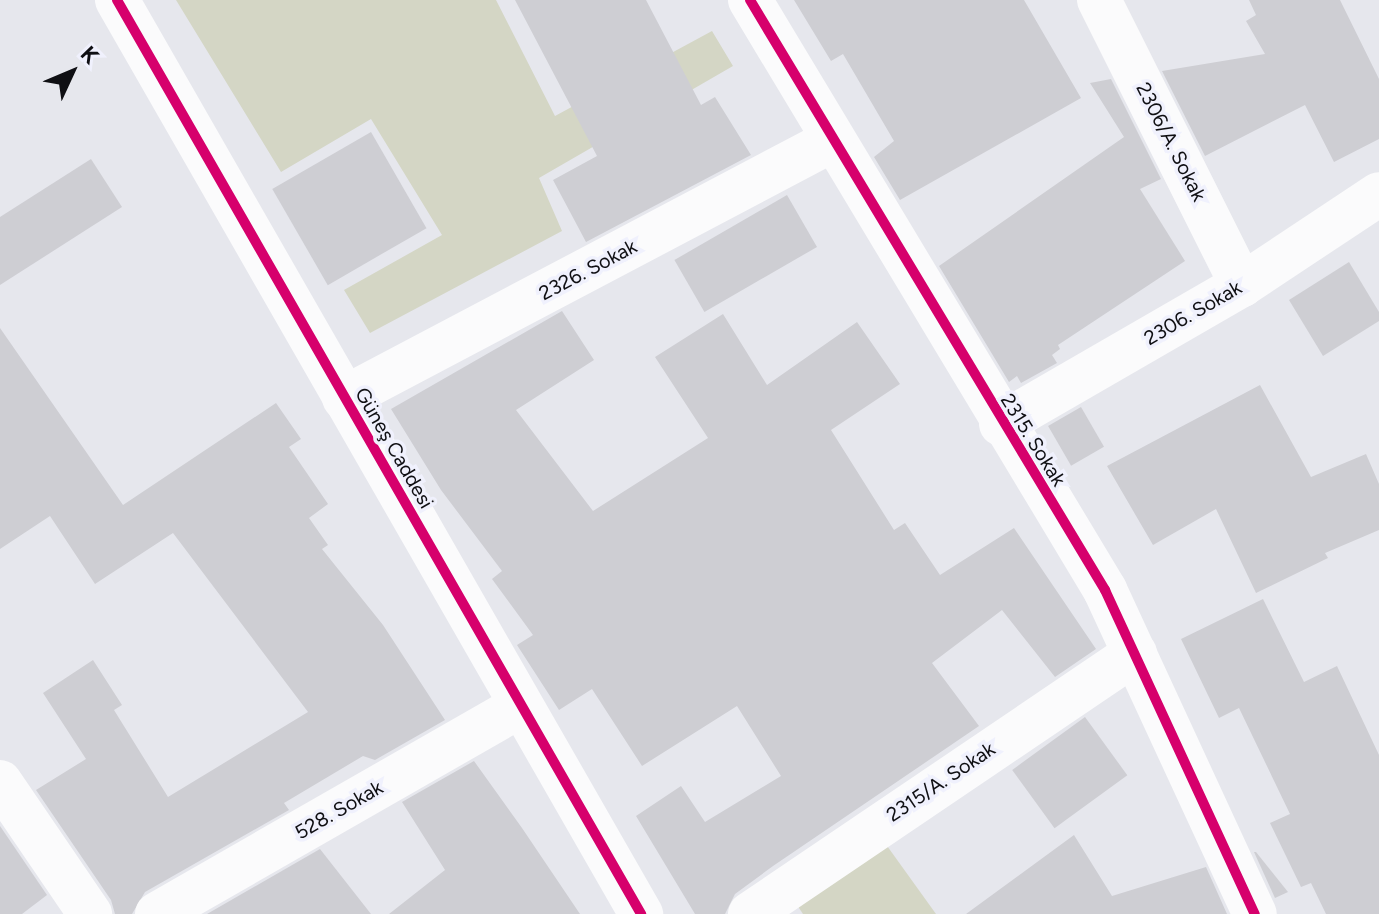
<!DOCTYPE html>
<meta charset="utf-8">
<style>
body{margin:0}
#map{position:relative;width:1379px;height:914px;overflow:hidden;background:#e6e7ed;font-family:Figtree,sans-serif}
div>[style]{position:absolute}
.green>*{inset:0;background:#d4d6c5}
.building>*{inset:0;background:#ceced3;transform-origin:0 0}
.minor>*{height:44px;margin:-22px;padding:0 22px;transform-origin:22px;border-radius:22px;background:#fbfbfc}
.tertiary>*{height:44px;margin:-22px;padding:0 22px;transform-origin:22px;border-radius:22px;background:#fbfbfc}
.cycleway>*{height:10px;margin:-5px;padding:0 5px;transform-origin:5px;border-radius:5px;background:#d6006c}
span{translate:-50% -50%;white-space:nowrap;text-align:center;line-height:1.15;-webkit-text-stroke:7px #f0f1fd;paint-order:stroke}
.street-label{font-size:20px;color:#0f0f13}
.north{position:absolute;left:32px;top:32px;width:80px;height:80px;-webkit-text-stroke:6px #f0f1fd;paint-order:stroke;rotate:46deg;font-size:22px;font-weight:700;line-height:32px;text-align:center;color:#0f0f13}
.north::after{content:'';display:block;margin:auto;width:28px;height:36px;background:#0f0f13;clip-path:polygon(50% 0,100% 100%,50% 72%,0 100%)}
</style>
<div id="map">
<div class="green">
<i style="clip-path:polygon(176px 0,496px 0,555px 116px,712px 31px,733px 66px,539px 178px,562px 231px,370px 333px,344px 290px,442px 235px,371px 119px,281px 172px)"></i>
<i style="clip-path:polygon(885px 843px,936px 914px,803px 914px,797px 905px)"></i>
</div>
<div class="building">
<i style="clip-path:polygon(515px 0,646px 0,701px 105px,715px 97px,751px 155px,586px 242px,553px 180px,597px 156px)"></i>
<i style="clip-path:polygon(794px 0,1024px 0,1081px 98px,900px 200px,874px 157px,894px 141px,843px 54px,831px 61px)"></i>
<i style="clip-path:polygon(1249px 0,1340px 0,1379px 79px,1379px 139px,1334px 162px,1305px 105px,1205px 156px,1162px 71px,1265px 54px,1246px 21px,1256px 15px)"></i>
<i style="clip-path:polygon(1111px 79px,1161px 179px,1140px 189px,1185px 261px,1058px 345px,1060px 349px,1052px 355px,1057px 363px,1021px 383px,1017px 376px,1009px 382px,939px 266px,1124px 137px,1090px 83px)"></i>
<i style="left:371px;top:132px;width:111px;height:114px;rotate:60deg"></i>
<i style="clip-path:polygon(91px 159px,122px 207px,0 285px,0 217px)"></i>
<i style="left:787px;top:195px;width:60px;height:130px;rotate:60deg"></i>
<i style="clip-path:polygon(1349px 262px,1379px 312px,1379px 321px,1323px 356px,1289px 300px)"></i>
<i style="clip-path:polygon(562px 311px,594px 360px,516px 410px,593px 511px,708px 438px,655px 357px,723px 314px,767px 385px,857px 322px,900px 384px,831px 430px,894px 530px,905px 523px,940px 575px,1014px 528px,1096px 649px,1055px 677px,1002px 610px,932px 663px,979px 726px,773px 866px,735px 894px,725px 914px,695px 914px,636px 816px,681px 786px,705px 822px,781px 776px,737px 706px,642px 766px,592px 689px,559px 710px,517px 645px,533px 635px,492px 579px,502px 571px,441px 490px,391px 409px)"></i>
<i style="clip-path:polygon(0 328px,123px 505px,276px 403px,301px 439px,289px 447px,328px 504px,309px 518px,328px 545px,322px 549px,383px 625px,445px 720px,375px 760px,363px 756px,284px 803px,289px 810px,145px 892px,132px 914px,115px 914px,111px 900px,36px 790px,86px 759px,43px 693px,93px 660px,122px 705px,114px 710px,168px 797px,308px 712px,173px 533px,95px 584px,50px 516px,0 549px)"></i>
<i style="clip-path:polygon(1260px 385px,1311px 477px,1366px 454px,1379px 484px,1379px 530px,1325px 553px,1328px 558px,1256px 593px,1216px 509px,1153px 545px,1107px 466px)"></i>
<i style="left:1081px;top:407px;width:46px;height:38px;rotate:60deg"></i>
<i style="clip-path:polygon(1263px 599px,1304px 682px,1337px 666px,1379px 755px,1379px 914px,1326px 914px,1311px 883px,1301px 887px,1270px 823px,1290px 814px,1239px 708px,1219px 718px,1181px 639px)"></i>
<i style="left:1085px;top:717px;width:72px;height:90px;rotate:54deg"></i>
<i style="clip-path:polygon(474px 761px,522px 828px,580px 914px,389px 914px,445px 870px,402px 802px)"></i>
<i style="clip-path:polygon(0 826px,47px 895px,22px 914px,0 914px)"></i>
<i style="clip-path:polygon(1074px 835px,1112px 896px,1206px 867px,1227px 914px,966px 914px)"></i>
<i style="clip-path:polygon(320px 849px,371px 914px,207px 914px)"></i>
<i style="clip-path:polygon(1254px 852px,1256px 852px,1288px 892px,1275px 898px)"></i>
</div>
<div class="minor">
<i style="left:750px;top:0;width:689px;rotate:58.96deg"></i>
<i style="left:1105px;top:590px;width:357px;rotate:65.2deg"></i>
<i style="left:1099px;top:0;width:319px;rotate:63.4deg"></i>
<i style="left:344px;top:398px;width:551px;rotate:-27.82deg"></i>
<i style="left:1001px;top:424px;width:278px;rotate:-30deg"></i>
<i style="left:1242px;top:285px;width:164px;rotate:-33.6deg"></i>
<i style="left:0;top:782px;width:160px;rotate:55.7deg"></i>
<i style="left:157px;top:914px;width:418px;rotate:-29.8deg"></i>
<i style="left:750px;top:914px;width:465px;rotate:-34.1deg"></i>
</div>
<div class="tertiary">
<i style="left:117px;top:0;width:1054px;rotate:60.17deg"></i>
</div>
<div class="cycleway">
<i style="left:117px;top:0;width:1054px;rotate:60.17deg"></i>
<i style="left:750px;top:0;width:689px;rotate:58.96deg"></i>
<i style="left:1105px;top:590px;width:357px;rotate:65.2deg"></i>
</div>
<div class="street-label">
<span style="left:1171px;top:142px;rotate:63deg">2306/A. Sokak</span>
<span style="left:588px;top:270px;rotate:-28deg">2326. Sokak</span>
<span style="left:1193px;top:313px;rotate:-30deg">2306. Sokak</span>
<span style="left:1033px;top:440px;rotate:58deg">2315. Sokak</span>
<span style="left:394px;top:448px;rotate:60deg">Güneş Caddesi</span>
<span style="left:941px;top:782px;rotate:-34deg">2315/A. Sokak</span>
<span style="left:339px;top:810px;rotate:-30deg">528. Sokak</span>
</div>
<div class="north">K</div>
</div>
